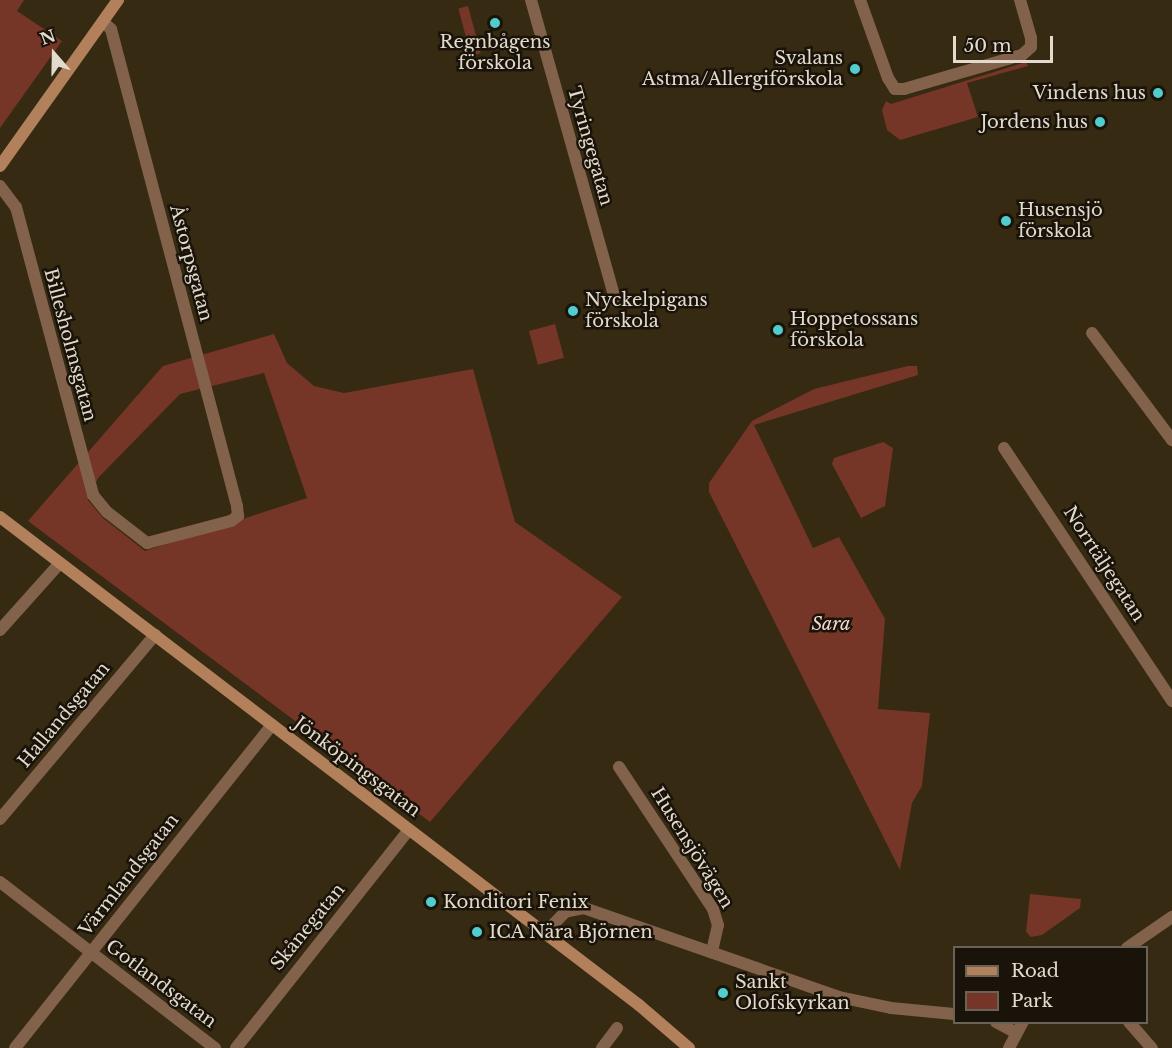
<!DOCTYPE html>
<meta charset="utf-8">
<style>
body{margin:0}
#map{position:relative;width:1172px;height:1048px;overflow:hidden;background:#372a12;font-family:"Libre Baskerville",serif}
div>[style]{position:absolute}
.green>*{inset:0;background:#753527;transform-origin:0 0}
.street>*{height:12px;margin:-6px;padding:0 6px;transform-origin:6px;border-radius:6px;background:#82624b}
.secondary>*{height:12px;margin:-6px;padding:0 6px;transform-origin:6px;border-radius:6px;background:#b2805b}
.dots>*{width:16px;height:16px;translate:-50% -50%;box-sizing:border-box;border:3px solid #191309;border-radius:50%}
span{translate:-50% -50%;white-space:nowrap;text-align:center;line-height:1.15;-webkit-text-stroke:5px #191309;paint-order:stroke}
.poi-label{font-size:18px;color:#e2dacc}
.right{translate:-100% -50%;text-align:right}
.left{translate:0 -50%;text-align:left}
.street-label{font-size:18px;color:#e2dacc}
.park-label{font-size:18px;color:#f3d9d3;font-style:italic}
.legend{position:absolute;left:953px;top:946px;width:195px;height:78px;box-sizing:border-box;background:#191309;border:2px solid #696357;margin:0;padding:8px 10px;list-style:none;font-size:18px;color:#e2dacc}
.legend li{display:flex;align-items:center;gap:12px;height:30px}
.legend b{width:30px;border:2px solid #696357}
.north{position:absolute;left:24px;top:24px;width:60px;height:60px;-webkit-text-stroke:4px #191309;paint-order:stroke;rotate:340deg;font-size:16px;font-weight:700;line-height:24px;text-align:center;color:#e2dacc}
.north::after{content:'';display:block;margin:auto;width:21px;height:27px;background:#e2dacc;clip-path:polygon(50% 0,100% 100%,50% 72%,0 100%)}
.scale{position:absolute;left:953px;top:36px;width:100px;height:27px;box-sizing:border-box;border:3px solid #e2dacc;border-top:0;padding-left:8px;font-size:18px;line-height:21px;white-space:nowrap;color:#e2dacc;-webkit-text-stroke:4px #191309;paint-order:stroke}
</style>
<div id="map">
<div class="green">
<i style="clip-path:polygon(0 0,24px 0,17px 11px,62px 41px,0 128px)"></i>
<i style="left:468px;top:6px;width:49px;height:10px;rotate:75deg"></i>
<i style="clip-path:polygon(1026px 62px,1028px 66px,967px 83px,978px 117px,900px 140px,887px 130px,882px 110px,886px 101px,891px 104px)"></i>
<i style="left:555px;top:324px;width:35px;height:27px;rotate:75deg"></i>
<i style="clip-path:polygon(evenodd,274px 334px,287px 363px,314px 386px,344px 393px,473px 369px,515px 522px,622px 597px,430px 822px,28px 521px,163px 366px,274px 334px,264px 373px,307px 498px,145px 551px,103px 518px,88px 500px,98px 478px,180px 394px,264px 373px)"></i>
<i style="clip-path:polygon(908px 366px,917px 366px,918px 375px,754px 425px,813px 548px,839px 537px,885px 619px,878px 709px,930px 713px,922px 786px,912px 803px,900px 870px,709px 492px,709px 483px,752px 421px,814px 389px)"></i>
<i style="clip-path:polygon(883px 442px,893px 448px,885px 506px,861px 518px,832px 464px,834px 458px)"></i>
<i style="clip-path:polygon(1030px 894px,1081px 899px,1080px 908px,1042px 935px,1031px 937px,1026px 932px)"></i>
</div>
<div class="street">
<i style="left:531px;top:0;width:314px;rotate:74.3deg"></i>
<i style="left:860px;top:0;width:83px;rotate:70.3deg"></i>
<i style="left:888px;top:78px;width:13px;rotate:58deg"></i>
<i style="left:895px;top:89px;width:9px"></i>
<i style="left:904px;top:89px;width:123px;rotate:-16.1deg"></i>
<i style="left:1022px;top:55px;width:12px;rotate:-42deg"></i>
<i style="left:1031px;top:47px;width:9px;rotate:-90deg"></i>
<i style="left:1031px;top:38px;width:40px;rotate:-106deg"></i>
<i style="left:0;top:186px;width:26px;rotate:53deg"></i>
<i style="left:16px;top:207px;width:298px;rotate:75deg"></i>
<i style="left:93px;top:495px;width:22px;rotate:51deg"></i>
<i style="left:107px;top:512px;width:51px;rotate:37.8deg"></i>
<i style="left:147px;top:543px;width:87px;rotate:-14.7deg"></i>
<i style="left:231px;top:521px;width:9px;rotate:-36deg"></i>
<i style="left:238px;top:516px;width:10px;rotate:-96deg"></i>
<i style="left:237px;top:506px;width:493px;rotate:-104.8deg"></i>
<i style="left:111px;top:29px;width:11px;rotate:-139deg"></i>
<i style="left:1092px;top:333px;width:134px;rotate:53.2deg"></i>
<i style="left:1004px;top:448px;width:304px;rotate:56.4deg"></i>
<i style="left:0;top:630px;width:90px;rotate:-48.2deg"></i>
<i style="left:619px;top:767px;width:170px;rotate:56.5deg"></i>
<i style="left:713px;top:909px;width:17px;rotate:73deg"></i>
<i style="left:718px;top:925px;width:28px;rotate:103deg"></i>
<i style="left:0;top:819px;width:241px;rotate:-49.9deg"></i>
<i style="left:0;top:882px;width:272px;rotate:37.7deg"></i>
<i style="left:545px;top:933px;width:29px;rotate:-46deg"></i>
<i style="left:565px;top:912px;width:19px;rotate:-12deg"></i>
<i style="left:584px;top:908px;width:270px;rotate:19.2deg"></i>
<i style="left:839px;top:997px;width:53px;rotate:11.9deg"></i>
<i style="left:891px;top:1008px;width:63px;rotate:5.4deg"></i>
<i style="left:1127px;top:948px;width:55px;rotate:-34.6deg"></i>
<i style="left:996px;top:1022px;width:21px;rotate:28deg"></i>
<i style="left:1129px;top:1022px;width:35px;rotate:49deg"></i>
<i style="left:15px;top:1048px;width:413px;rotate:-51.5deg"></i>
<i style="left:236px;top:1048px;width:278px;rotate:-51.6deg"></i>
<i style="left:602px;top:1048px;width:25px;rotate:-53deg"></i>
<i style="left:1009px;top:1048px;width:30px;rotate:-62deg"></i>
</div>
<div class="secondary">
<i style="left:0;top:166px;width:204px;rotate:-54.6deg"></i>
<i style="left:0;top:517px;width:804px;rotate:37.37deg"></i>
<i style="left:639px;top:1005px;width:66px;rotate:40.7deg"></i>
</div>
<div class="dots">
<i style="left:495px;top:23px;background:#52cdce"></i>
<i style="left:855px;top:69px;background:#52cdce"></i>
<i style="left:1158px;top:93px;background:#52cdce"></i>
<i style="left:1100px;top:122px;background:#52cdce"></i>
<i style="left:1006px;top:221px;background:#52cdce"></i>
<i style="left:573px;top:311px;background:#52cdce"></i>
<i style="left:778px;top:330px;background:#52cdce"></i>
<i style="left:431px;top:902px;background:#52cdce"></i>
<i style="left:477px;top:932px;background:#52cdce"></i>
<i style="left:723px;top:993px;background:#52cdce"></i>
</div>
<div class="poi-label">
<span style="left:495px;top:53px">Regnbågens<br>förskola</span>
<span class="right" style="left:843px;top:69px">Svalans<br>Astma/Allergiförskola</span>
<span class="right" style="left:1146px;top:93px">Vindens hus</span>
<span class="right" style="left:1088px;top:122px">Jordens hus</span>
<span class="left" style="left:1018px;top:221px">Husensjö<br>förskola</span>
<span class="left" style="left:585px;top:311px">Nyckelpigans<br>förskola</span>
<span class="left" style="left:790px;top:330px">Hoppetossans<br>förskola</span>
<span class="left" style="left:443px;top:902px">Konditori Fenix</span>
<span class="left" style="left:489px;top:932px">ICA Nära Björnen</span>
<span class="left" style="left:735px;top:993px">Sankt<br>Olofskyrkan</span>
</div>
<div class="street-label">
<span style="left:590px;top:146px;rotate:74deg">Tyringegatan</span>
<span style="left:191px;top:263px;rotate:75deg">Åstorpsgatan</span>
<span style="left:70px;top:345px;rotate:75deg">Billesholmsgatan</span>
<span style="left:1104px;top:564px;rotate:57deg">Norrtäljegatan</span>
<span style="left:64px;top:715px;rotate:-50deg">Hallandsgatan</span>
<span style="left:357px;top:767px;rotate:37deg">Jönköpingsgatan</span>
<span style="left:692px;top:848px;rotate:58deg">Husensjövägen</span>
<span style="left:129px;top:875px;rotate:-52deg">Värmlandsgatan</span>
<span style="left:308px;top:927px;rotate:-51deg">Skånegatan</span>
<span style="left:161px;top:984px;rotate:37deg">Gotlandsgatan</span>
</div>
<div class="park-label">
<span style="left:831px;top:624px">Sara</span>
</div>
<ul class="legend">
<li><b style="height:8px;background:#b2805b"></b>Road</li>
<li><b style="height:16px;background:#753527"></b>Park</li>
</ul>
<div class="north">N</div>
<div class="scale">50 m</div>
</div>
